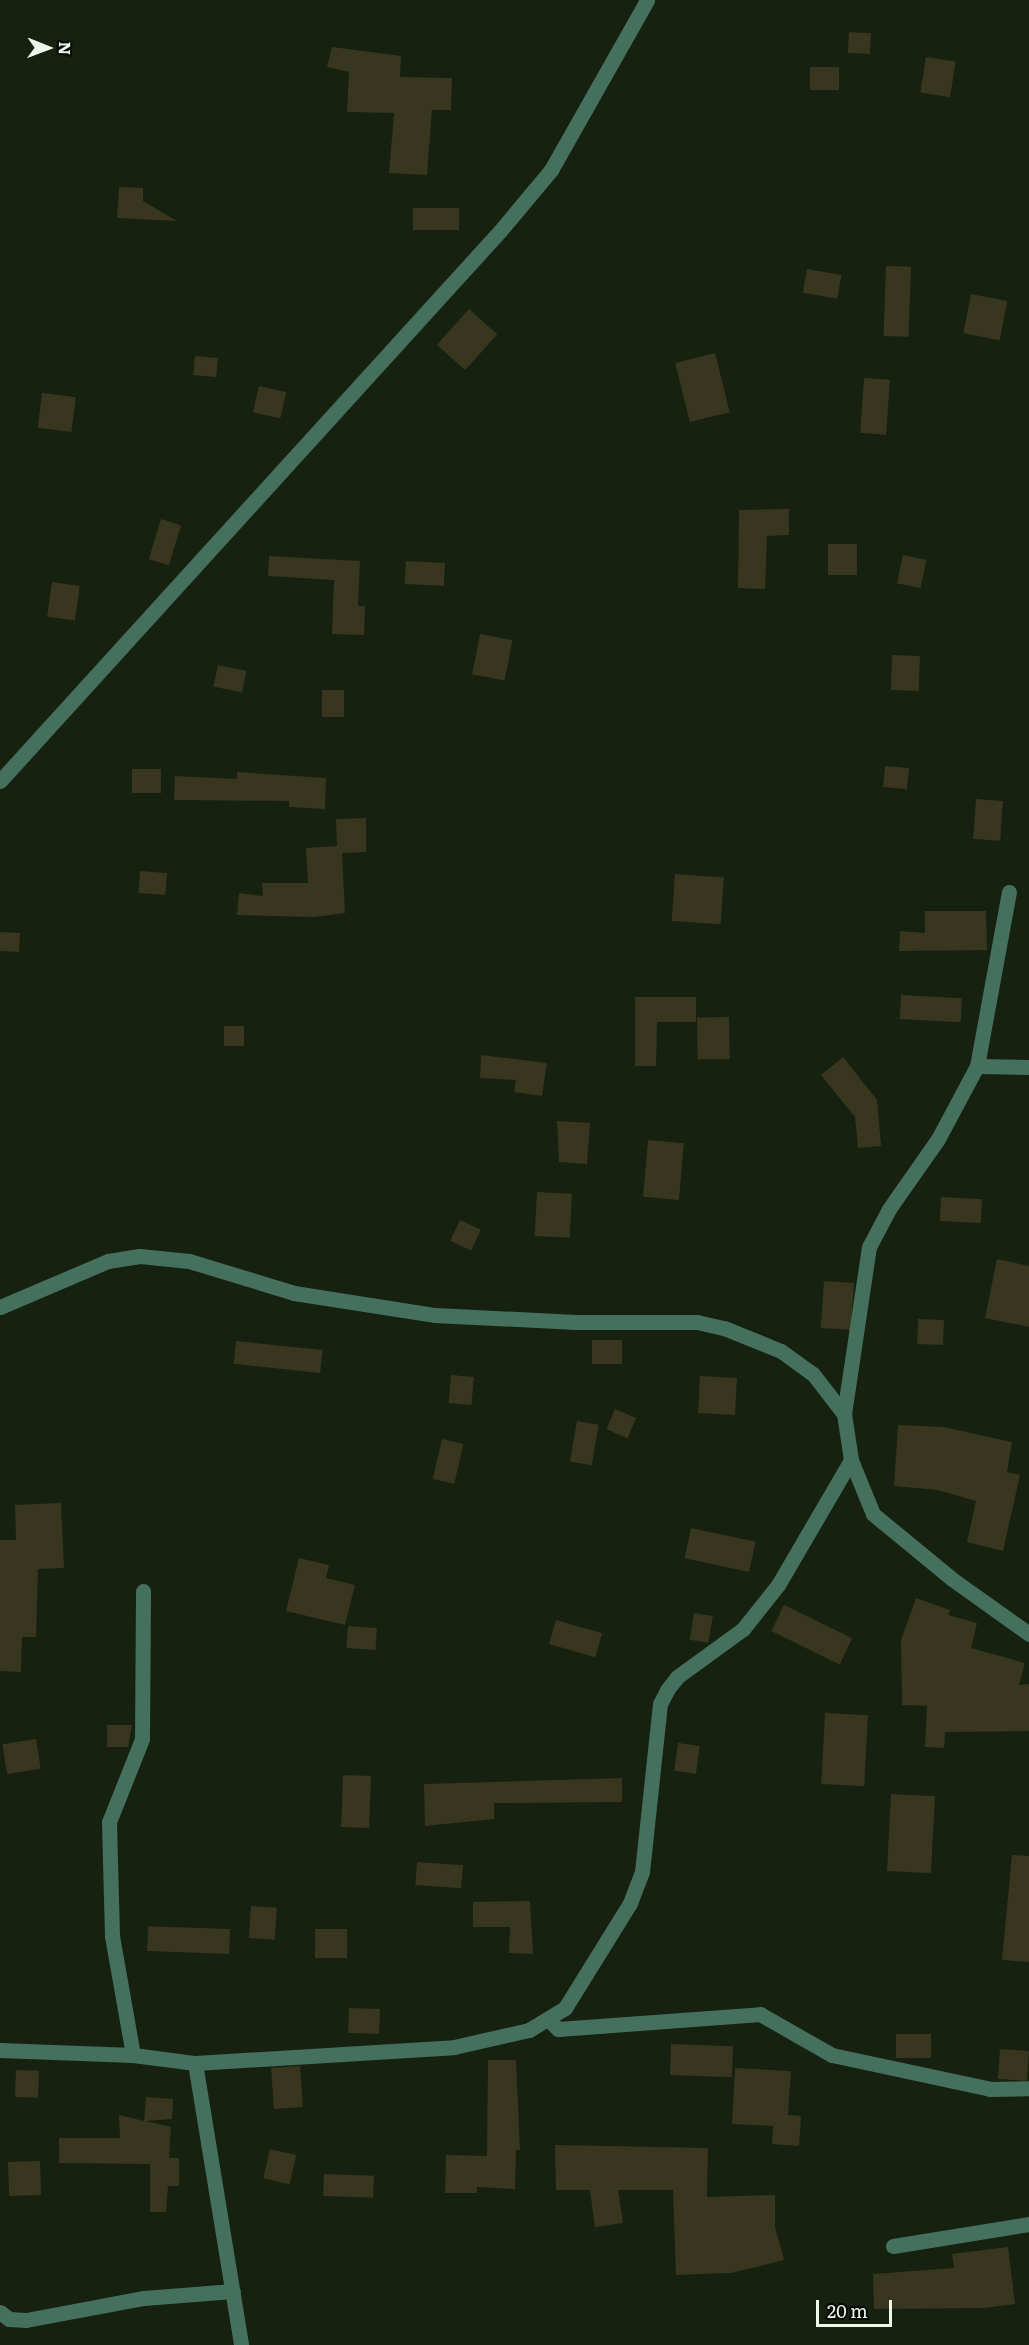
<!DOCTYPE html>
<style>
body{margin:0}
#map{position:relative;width:1029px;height:2345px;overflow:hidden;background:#16210f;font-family:Literata,serif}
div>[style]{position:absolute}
.building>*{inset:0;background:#393620;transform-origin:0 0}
.minor>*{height:15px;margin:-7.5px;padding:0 7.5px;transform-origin:7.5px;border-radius:7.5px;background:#45705e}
span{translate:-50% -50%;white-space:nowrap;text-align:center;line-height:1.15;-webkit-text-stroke:5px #050903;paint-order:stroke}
.north{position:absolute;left:18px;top:18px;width:60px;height:60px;-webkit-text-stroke:4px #050903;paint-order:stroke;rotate:91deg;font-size:16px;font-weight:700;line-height:24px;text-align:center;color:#eff7eb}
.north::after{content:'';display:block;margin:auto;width:21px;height:27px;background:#eff7eb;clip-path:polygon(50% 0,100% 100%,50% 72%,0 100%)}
.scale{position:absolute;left:816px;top:2300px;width:76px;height:27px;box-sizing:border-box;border:3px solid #eff7eb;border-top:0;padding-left:8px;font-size:18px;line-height:21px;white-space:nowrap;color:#eff7eb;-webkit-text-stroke:4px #050903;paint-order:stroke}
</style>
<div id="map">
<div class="building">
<i style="left:849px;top:32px;width:22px;height:21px;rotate:3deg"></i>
<i style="clip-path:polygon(332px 47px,401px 56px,400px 77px,452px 78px,451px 110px,432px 110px,427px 175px,389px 173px,394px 113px,347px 112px,349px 72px,327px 67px)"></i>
<i style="left:926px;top:57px;width:30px;height:36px;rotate:9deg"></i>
<i style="left:810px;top:67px;width:29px;height:23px"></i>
<i style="clip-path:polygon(119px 187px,143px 188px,143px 201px,177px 221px,117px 218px)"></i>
<i style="left:413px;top:208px;width:46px;height:22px"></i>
<i style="left:886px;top:266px;width:25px;height:70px;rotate:2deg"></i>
<i style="left:807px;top:269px;width:35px;height:24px;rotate:10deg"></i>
<i style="left:971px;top:294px;width:37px;height:40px;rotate:11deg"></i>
<i style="left:469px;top:309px;width:38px;height:48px;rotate:42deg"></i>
<i style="left:715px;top:353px;width:61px;height:41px;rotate:76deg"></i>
<i style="left:195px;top:356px;width:23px;height:19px;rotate:5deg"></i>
<i style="left:864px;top:378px;width:26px;height:55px;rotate:4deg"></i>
<i style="left:259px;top:386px;width:28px;height:27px;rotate:13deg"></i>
<i style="left:42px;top:393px;width:34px;height:35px;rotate:7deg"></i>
<i style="clip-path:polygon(789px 509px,789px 535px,767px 536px,765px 589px,738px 588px,739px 510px)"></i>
<i style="left:161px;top:519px;width:21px;height:42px;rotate:17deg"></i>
<i style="left:828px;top:544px;width:29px;height:31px"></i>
<i style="left:903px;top:555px;width:24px;height:29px;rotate:12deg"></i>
<i style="clip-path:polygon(269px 556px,360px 561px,358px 606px,365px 606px,364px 635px,332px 634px,334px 580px,268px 576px)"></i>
<i style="left:406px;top:561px;width:39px;height:23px;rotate:3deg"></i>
<i style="left:52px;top:582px;width:28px;height:35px;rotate:8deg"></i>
<i style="left:480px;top:634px;width:33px;height:41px;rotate:11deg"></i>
<i style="left:892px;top:655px;width:28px;height:35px;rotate:2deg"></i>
<i style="left:218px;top:665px;width:29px;height:22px;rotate:12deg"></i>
<i style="left:344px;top:690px;width:27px;height:22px;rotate:90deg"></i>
<i style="left:885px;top:766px;width:24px;height:21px;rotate:5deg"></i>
<i style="left:132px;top:769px;width:29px;height:24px"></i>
<i style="clip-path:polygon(237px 772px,326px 778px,325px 809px,289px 807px,289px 801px,174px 800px,175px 776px,237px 779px)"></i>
<i style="left:976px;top:799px;width:27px;height:40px;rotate:4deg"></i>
<i style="clip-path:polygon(366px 818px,366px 852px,342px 853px,345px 913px,314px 917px,237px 915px,239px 893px,263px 896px,262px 883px,308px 883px,306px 848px,337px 846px,336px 819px)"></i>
<i style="left:140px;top:871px;width:27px;height:22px;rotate:4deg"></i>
<i style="left:675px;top:874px;width:49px;height:47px;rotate:4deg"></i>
<i style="clip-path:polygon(925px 911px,986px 911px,987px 950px,899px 951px,900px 931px,925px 933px)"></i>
<i style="left:0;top:932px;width:20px;height:19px;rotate:3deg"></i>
<i style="left:901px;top:995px;width:61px;height:24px;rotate:3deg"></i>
<i style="clip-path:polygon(635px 997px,696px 997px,696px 1022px,657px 1022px,656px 1066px,635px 1066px)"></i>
<i style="left:729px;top:1017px;width:42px;height:32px;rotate:89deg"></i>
<i style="left:224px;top:1026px;width:20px;height:20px"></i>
<i style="clip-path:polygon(481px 1055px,547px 1063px,542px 1096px,514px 1092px,516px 1080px,480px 1078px)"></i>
<i style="clip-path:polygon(843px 1057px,877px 1100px,881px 1146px,858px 1148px,855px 1117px,821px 1075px)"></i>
<i style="clip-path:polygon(557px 1121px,590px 1123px,587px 1164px,559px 1162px)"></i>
<i style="left:648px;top:1140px;width:36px;height:57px;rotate:5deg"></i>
<i style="left:537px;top:1192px;width:35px;height:44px;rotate:3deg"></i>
<i style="left:941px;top:1197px;width:41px;height:24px;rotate:3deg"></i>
<i style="left:460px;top:1220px;width:23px;height:23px;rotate:25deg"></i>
<i style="clip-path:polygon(997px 1259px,1029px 1266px,1029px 1327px,985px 1318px)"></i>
<i style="left:824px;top:1281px;width:30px;height:47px;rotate:4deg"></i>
<i style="left:918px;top:1319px;width:26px;height:25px;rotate:2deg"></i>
<i style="left:592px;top:1340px;width:30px;height:24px"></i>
<i style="left:236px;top:1341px;width:87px;height:23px;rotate:6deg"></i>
<i style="left:451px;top:1375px;width:23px;height:28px;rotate:5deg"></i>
<i style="left:700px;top:1376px;width:37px;height:37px;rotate:3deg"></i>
<i style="left:615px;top:1409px;width:23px;height:22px;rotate:23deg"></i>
<i style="left:577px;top:1421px;width:22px;height:41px;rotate:10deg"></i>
<i style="clip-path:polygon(898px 1425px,944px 1427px,1012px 1442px,1007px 1472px,1020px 1475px,1003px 1551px,967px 1542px,976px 1501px,937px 1490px,894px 1486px)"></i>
<i style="left:442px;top:1439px;width:22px;height:41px;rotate:13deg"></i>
<i style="clip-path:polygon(61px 1503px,64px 1568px,38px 1569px,36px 1637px,22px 1637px,21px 1672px,0 1671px,0 1540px,16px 1540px,15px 1505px)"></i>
<i style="left:691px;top:1528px;width:66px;height:31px;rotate:12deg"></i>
<i style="clip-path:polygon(299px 1558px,329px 1565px,326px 1578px,355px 1585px,345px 1625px,286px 1611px)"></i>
<i style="clip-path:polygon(916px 1598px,950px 1610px,948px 1615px,977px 1623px,971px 1648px,1025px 1663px,1019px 1685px,1029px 1684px,1029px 1731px,945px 1732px,944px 1748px,925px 1747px,927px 1706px,902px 1705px,901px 1640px)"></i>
<i style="left:784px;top:1605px;width:76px;height:29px;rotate:26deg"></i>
<i style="left:694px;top:1613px;width:19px;height:27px;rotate:9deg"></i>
<i style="left:556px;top:1620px;width:48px;height:25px;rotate:16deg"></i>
<i style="left:348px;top:1626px;width:29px;height:22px;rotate:4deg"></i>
<i style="left:825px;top:1713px;width:43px;height:71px;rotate:3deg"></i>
<i style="clip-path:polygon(107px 1725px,132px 1725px,128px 1747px,107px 1747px)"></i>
<i style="left:36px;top:1739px;width:30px;height:34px;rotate:81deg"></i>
<i style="left:678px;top:1743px;width:22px;height:28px;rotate:8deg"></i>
<i style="left:343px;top:1775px;width:28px;height:52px;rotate:2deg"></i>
<i style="clip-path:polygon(622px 1778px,622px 1802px,494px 1803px,494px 1819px,425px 1826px,424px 1784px)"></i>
<i style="left:891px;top:1794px;width:44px;height:77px;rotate:3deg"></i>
<i style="clip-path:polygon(1012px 1855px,1029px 1856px,1029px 1962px,1002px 1960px)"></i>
<i style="left:417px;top:1862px;width:46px;height:23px;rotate:4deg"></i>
<i style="clip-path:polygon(530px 1901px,533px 1954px,509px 1953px,510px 1927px,473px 1927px,473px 1902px)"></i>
<i style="left:251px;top:1906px;width:26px;height:32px;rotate:4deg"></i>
<i style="left:230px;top:1929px;width:25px;height:82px;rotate:92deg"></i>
<i style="left:315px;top:1929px;width:32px;height:29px"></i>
<i style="left:349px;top:2008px;width:31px;height:25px;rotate:2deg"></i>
<i style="left:896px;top:2034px;width:35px;height:24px"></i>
<i style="left:671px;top:2044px;width:62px;height:31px;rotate:2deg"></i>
<i style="left:1000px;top:2049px;width:29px;height:30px;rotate:4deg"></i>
<i style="clip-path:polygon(488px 2060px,516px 2060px,520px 2150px,516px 2150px,515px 2189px,477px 2187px,477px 2193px,445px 2193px,446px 2155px,487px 2156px)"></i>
<i style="left:300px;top:2066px;width:41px;height:29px;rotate:86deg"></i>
<i style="clip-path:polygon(735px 2068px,791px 2071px,788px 2115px,801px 2116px,799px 2146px,772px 2144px,773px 2126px,732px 2124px)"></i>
<i style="left:16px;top:2070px;width:23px;height:27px;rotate:2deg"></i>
<i style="clip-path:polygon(146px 2097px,173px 2099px,172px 2119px,146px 2121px,171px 2127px,169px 2158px,179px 2158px,179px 2186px,168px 2186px,166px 2212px,150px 2212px,150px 2164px,59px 2163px,59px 2138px,120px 2138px,119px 2115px,144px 2121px)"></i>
<i style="clip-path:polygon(555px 2145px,708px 2148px,707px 2197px,775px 2195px,775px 2227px,784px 2260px,731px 2273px,676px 2275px,673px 2190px,618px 2190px,623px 2223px,595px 2227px,590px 2190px,556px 2190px)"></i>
<i style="left:270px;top:2149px;width:27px;height:30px;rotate:13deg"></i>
<i style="left:40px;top:2161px;width:34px;height:32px;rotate:88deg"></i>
<i style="left:324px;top:2174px;width:50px;height:22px;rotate:2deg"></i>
<i style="clip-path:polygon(1008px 2247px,1015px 2304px,984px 2308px,874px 2309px,873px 2274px,954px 2268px,952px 2254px)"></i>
</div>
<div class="minor">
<i style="left:0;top:781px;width:743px;rotate:-47.73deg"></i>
<i style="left:500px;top:231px;width:80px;rotate:-50.1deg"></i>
<i style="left:551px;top:170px;width:195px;rotate:-60.5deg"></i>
<i style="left:977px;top:1066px;width:52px;rotate:1.1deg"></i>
<i style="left:0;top:1307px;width:117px;rotate:-23.1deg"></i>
<i style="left:108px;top:1261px;width:32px;rotate:-9deg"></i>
<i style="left:140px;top:1256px;width:49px;rotate:5.8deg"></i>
<i style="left:189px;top:1261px;width:110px;rotate:16.9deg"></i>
<i style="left:294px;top:1293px;width:143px;rotate:8.9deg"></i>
<i style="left:435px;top:1315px;width:141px;rotate:2.8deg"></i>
<i style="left:576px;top:1322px;width:121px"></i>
<i style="left:697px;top:1322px;width:28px;rotate:13deg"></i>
<i style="left:724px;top:1328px;width:61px;rotate:22deg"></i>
<i style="left:781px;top:1351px;width:39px;rotate:36deg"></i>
<i style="left:813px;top:1374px;width:51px;rotate:52.2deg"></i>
<i style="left:844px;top:1414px;width:47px;rotate:81.3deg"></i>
<i style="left:851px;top:1460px;width:58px;rotate:67.8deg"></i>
<i style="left:873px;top:1514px;width:102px;rotate:39.4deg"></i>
<i style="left:952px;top:1579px;width:95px;rotate:35.5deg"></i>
<i style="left:844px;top:1414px;width:169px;rotate:-81.5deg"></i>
<i style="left:869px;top:1247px;width:43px;rotate:-62.2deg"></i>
<i style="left:889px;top:1209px;width:85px;rotate:-55deg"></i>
<i style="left:938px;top:1139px;width:83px;rotate:-61.9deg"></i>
<i style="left:977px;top:1066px;width:177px;rotate:-79.6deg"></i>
<i style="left:549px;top:2020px;width:13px;rotate:45deg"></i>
<i style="left:558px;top:2029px;width:203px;rotate:-4.2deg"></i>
<i style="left:760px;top:2014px;width:83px;rotate:29.7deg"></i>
<i style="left:832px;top:2055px;width:162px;rotate:12.1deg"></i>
<i style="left:990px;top:2089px;width:39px;rotate:-1deg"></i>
<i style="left:0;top:2050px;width:133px;rotate:2.2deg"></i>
<i style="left:133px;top:2055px;width:63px;rotate:7.4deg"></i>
<i style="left:195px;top:2063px;width:286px;rotate:80.7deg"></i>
<i style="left:133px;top:2055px;width:121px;rotate:-100deg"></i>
<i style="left:112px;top:1936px;width:114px;rotate:-91.5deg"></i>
<i style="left:109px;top:1822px;width:89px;rotate:-68.3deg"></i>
<i style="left:142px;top:1739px;width:148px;rotate:-89.6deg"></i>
<i style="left:195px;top:2063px;width:259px;rotate:-3.5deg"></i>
<i style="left:454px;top:2047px;width:77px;rotate:-12.8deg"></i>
<i style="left:529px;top:2030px;width:42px;rotate:-31.4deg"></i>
<i style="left:565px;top:2008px;width:123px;rotate:-58.2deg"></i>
<i style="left:630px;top:1903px;width:33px;rotate:-69deg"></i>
<i style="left:642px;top:1872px;width:169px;rotate:-83.9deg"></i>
<i style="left:660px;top:1704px;width:16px;rotate:-63deg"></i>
<i style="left:667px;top:1690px;width:16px;rotate:-52deg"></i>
<i style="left:677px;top:1677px;width:82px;rotate:-36deg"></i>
<i style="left:743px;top:1629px;width:56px;rotate:-51.5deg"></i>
<i style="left:778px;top:1585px;width:145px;rotate:-59.7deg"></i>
<i style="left:893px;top:2246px;width:138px;rotate:-9.2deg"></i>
<i style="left:0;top:2312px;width:11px;rotate:38deg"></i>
<i style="left:9px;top:2319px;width:17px;rotate:3deg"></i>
<i style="left:26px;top:2320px;width:120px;rotate:-10.6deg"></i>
<i style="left:144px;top:2298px;width:89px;rotate:-4.5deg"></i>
</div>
<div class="north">N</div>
<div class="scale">20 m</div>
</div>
